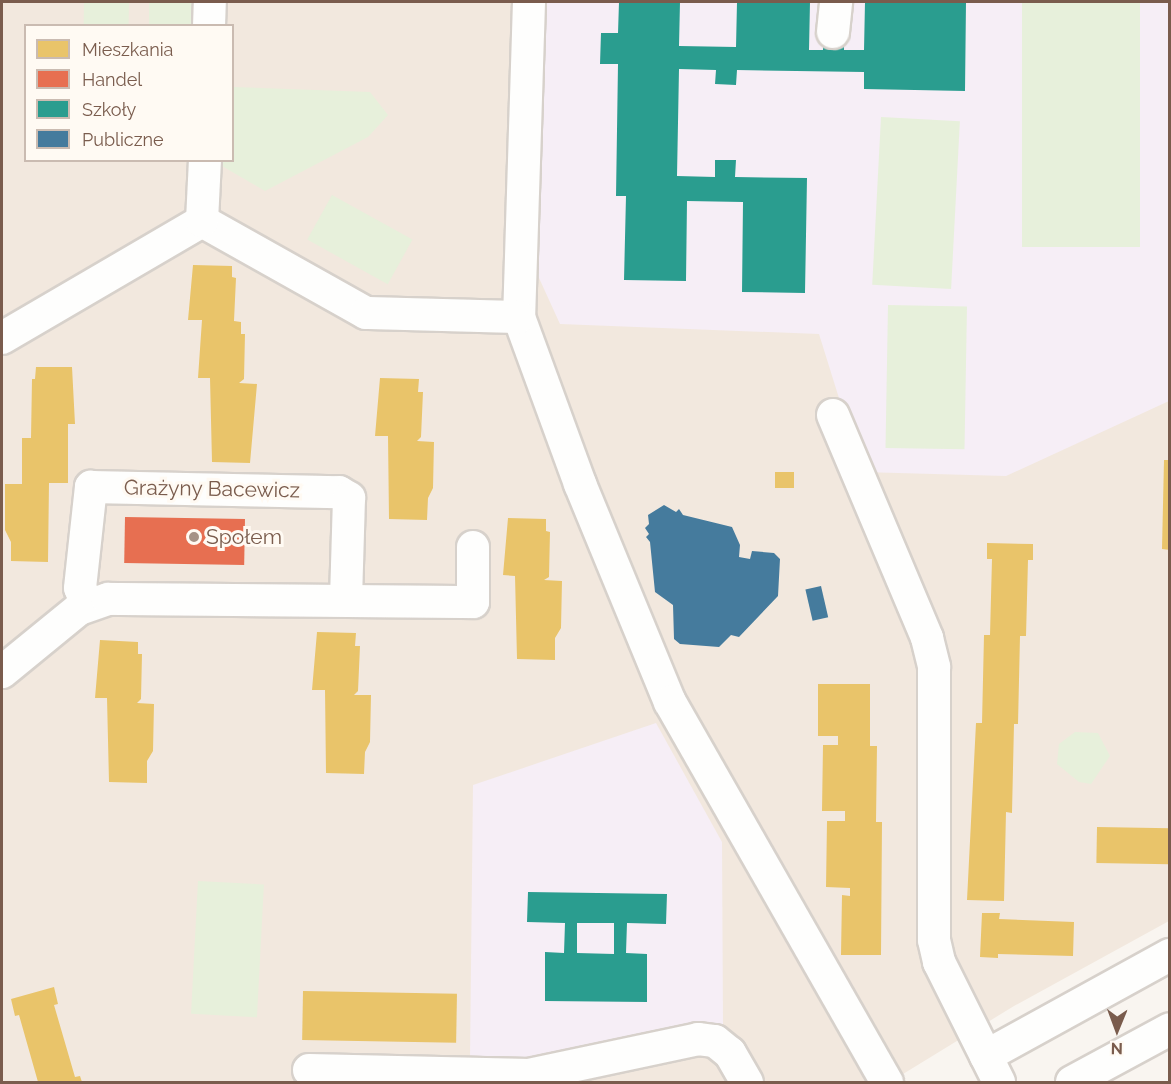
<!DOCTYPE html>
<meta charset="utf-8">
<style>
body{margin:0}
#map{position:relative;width:1171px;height:1084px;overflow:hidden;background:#f9f5f0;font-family:Raleway,sans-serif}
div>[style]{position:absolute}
.residential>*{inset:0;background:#f2e8de}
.education>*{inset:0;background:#f6eef6}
.green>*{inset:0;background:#e7f0db;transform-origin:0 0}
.homes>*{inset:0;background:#e9c46a;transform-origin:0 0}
.shops>*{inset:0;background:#e76f51;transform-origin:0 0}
.schools>*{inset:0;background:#2a9d8f}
.public>*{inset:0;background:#457b9d;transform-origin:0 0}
.roads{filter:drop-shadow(2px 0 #d7d1cb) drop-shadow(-2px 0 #d7d1cb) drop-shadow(0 2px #d7d1cb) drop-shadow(0 -2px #d7d1cb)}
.minor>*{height:32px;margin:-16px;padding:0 16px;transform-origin:16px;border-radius:16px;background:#fefefd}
.dots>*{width:16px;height:16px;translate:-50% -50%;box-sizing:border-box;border:3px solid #fffaf3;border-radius:50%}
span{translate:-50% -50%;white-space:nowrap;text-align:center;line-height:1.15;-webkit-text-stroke:6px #fffaf3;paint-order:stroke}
.street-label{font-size:21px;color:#7a5c4d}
.poi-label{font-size:21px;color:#7a5c4d}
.left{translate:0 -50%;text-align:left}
.frame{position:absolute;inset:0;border:3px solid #7a5c4d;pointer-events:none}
.legend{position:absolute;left:24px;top:24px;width:210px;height:138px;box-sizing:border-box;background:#fffaf3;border:2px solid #cabbb1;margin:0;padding:8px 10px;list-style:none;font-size:18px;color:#7a5c4d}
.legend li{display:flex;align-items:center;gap:12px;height:30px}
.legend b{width:30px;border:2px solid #cabbb1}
.north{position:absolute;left:1087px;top:1000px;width:60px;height:60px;-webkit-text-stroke:4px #fffaf3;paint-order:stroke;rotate:181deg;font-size:16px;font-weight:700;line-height:24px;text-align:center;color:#7a5c4d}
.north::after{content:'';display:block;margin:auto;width:21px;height:27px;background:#7a5c4d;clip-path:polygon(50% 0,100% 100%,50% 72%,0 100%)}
</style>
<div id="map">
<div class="residential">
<i style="clip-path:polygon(evenodd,2px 2px,1169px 2px,1169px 921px,1014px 1006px,890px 1082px,2px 1082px,2px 2px,26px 26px,232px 26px,232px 160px,26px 160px,26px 26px)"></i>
</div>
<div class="education">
<i style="clip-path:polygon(542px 2px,1169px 2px,1169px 401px,1006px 476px,862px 472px,819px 334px,560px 324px,534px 267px)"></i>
<i style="clip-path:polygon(656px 723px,722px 842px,723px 1027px,552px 1063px,470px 1060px,473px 785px)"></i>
</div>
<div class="green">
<i style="left:84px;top:2px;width:45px;height:23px;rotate:1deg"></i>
<i style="left:149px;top:2px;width:46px;height:23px"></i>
<i style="left:1022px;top:2px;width:118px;height:245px"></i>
<i style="clip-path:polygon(233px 87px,370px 92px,388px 115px,368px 137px,265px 191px,215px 162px,232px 160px)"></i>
<i style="left:881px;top:117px;width:79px;height:168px;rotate:3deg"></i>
<i style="left:332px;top:195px;width:92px;height:51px;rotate:29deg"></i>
<i style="left:888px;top:305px;width:79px;height:143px;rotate:1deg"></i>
<i style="clip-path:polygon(1075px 732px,1098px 733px,1110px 756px,1091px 784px,1079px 782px,1057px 764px,1059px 744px)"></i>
<i style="left:198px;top:881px;width:66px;height:133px;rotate:3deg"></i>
</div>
<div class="homes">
<i style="clip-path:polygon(193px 265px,232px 266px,232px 277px,236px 278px,234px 321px,241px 322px,241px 334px,245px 334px,244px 379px,239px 383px,257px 384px,250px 463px,212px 462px,210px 378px,198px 378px,202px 320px,188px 320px)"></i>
<i style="clip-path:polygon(36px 367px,72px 367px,75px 424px,68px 424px,68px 483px,49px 483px,48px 562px,11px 561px,11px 542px,5px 530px,5px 484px,22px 484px,22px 438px,31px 438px,32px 379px,35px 379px)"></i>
<i style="clip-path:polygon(380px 378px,419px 379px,418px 392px,423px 392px,421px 437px,417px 441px,434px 442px,433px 488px,428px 498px,427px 520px,389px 519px,388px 436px,375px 436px)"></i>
<i style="clip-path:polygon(1164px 460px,1170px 460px,1170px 550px,1162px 549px)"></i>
<i style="left:775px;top:472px;width:19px;height:16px"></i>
<i style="clip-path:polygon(508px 518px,546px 519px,546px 531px,550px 532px,549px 577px,544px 580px,562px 581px,561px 628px,555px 638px,555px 660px,517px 659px,515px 576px,503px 575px)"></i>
<i style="clip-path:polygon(987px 543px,1033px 544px,1033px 560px,1028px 560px,1026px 636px,1020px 636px,1018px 724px,1014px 724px,1012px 813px,1006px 812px,1004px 901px,967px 900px,976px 723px,982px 723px,984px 635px,990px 635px,992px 559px,987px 559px)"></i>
<i style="clip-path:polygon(317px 632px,356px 633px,355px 646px,360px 646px,358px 691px,354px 695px,371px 695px,370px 742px,365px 752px,364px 774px,326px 773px,325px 690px,312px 690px)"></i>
<i style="clip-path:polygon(100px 640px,138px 642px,138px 654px,142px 654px,141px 699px,137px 703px,154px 704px,153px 751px,147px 761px,147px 783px,109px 782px,107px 698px,95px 698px)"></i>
<i style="clip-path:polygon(818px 684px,870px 684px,870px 746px,877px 746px,876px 822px,882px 822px,881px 955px,841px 955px,842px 895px,850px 896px,850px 888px,826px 887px,827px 821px,845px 821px,845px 811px,822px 811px,823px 745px,838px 745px,838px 736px,818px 736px)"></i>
<i style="left:1097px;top:827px;width:73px;height:36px;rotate:1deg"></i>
<i style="clip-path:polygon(982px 913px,1000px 913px,999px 919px,1074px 922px,1073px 956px,998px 954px,998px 958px,980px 957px)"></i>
<i style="clip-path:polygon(54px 987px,58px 1004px,54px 1005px,75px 1077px,80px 1076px,82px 1082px,38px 1082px,19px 1015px,15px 1016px,11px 999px)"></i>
<i style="left:303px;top:991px;width:154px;height:49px;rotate:1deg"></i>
</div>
<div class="shops">
<i style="left:125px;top:517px;width:120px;height:46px;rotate:1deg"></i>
</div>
<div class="schools">
<i style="clip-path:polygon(619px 2px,680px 2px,679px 46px,736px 47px,737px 2px,810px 2px,809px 50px,823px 50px,823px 31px,844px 32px,844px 50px,864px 50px,865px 2px,966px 2px,965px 91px,864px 89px,864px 72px,737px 70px,736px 85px,715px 84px,716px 70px,679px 69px,677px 176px,715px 177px,715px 160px,736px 160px,735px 177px,807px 178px,805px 293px,742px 292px,743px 202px,687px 201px,686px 281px,624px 280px,626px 196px,616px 196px,618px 64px,600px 64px,601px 33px,618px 33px)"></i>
<i style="clip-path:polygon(evenodd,528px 892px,667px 894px,666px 924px,627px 923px,626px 953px,647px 954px,647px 1002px,545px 1001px,545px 952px,564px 953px,565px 923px,527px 922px,528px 892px,577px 923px,614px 923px,614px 954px,577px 953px,577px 923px)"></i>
</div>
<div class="public">
<i style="clip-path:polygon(664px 505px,676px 512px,679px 509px,683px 515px,732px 527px,740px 545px,739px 557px,750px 559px,752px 551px,774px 553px,780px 559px,778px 596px,739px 637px,731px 635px,719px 647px,680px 644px,674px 639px,673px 605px,655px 592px,650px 542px,646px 537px,649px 534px,645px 528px,649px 524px,648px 515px)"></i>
<i style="left:821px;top:586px;width:32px;height:16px;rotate:77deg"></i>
</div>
<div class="roads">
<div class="minor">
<i style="left:529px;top:2px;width:315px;rotate:91.8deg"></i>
<i style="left:519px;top:317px;width:178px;rotate:69.9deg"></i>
<i style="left:580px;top:484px;width:236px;rotate:67.6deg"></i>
<i style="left:670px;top:702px;width:438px;rotate:60.3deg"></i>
<i style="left:209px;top:26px;width:24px;rotate:-88deg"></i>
<i style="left:833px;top:32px;width:30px;rotate:-84deg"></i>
<i style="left:202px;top:221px;width:188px;rotate:29.3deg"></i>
<i style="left:366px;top:313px;width:153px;rotate:1.5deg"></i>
<i style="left:2px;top:338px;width:232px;rotate:-30.3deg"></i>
<i style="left:202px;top:221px;width:61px;rotate:-87.2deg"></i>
<i style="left:833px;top:415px;width:242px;rotate:67.1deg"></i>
<i style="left:927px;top:638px;width:30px;rotate:76deg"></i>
<i style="left:934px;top:667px;width:273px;rotate:90deg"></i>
<i style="left:934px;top:940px;width:23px;rotate:77deg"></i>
<i style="left:939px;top:962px;width:134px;rotate:63.4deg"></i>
<i style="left:87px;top:605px;width:18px;rotate:-112deg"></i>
<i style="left:80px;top:588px;width:102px;rotate:-83.8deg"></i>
<i style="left:91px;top:487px;width:248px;rotate:1.2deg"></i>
<i style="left:339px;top:492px;width:12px;rotate:31deg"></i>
<i style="left:349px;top:498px;width:102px;rotate:91.7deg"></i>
<i style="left:2px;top:672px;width:99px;rotate:-39.3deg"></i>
<i style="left:79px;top:609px;width:31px;rotate:-19deg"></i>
<i style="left:108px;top:599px;width:365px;rotate:0.5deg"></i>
<i style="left:473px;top:602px;width:55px;rotate:-90deg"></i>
<i style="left:986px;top:1056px;width:210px;rotate:-28.8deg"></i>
<i style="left:309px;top:1070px;width:220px;rotate:1.3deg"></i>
<i style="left:529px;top:1075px;width:173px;rotate:-12deg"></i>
<i style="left:698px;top:1039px;width:17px;rotate:7deg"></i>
<i style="left:715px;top:1041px;width:19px;rotate:39deg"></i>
<i style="left:730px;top:1053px;width:34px;rotate:60deg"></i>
<i style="left:1072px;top:1082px;width:111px;rotate:-28.4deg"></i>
</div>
</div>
<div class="dots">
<i style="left:194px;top:537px;background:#a69286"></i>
</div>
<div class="street-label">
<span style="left:212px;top:489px;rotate:1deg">Grażyny Bacewicz</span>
</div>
<div class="poi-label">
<span class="left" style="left:206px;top:537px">Społem</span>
</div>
<div class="frame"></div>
<ul class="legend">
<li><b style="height:16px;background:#e9c46a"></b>Mieszkania</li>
<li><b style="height:16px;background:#e76f51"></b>Handel</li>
<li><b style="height:16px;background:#2a9d8f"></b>Szkoły</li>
<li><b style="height:16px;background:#457b9d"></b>Publiczne</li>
</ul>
<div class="north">N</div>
</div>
